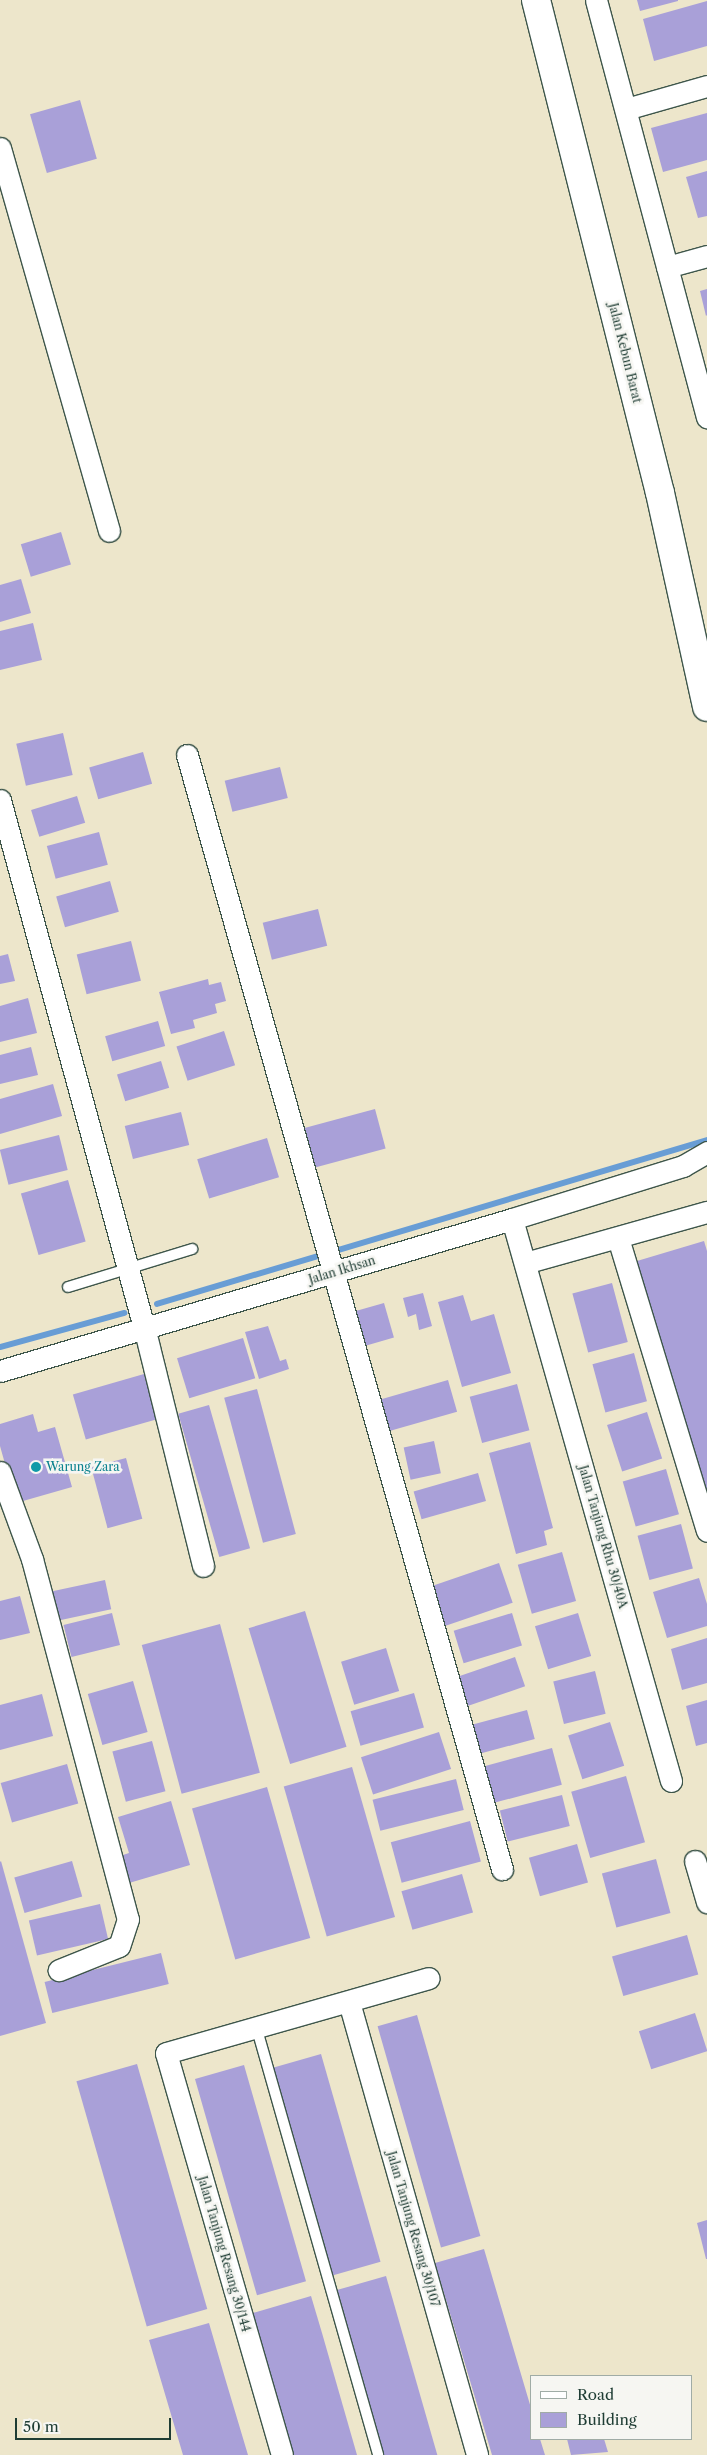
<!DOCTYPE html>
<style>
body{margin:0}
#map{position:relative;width:707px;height:2455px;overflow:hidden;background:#ede6cb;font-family:"Libre Caslon Text",serif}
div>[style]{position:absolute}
.stream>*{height:6px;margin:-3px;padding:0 3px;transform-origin:3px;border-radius:3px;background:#689dd5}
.building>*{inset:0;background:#a9a0d8;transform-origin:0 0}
.roads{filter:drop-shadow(1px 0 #3e564b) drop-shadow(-1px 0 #3e564b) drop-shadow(0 1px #3e564b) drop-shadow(0 -1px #3e564b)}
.service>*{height:10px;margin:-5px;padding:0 5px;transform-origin:5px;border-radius:5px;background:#fff}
.minor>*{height:21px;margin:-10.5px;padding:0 10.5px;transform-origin:10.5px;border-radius:10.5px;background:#fff}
.secondary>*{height:28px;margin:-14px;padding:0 14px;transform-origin:14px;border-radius:14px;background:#fff}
.dots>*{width:14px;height:14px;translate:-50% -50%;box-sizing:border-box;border:2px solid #f6f6f2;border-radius:50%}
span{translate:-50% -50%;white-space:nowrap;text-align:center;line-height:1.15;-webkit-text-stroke:5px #f6f6f2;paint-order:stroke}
.street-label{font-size:12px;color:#1f3d34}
.culture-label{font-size:12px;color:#0d838f}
.left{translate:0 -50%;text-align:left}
.legend{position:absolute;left:530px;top:2375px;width:162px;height:65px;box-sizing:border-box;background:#f6f6f2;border:1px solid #a0aca6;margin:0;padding:6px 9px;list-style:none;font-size:15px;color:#1f3d34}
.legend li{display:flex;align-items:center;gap:10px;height:25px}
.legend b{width:25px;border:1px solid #a0aca6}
.scale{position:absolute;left:15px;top:2418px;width:156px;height:22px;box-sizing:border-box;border:2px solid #1f3d34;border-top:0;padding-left:6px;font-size:15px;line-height:18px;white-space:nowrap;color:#1f3d34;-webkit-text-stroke:4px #f6f6f2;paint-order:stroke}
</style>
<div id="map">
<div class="stream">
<i style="left:157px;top:1304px;width:574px;rotate:-16.6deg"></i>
<i style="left:0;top:1347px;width:129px;rotate:-15.3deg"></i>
</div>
<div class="building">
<i style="clip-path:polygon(637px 0,678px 0,678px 1px,640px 11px)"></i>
<i style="clip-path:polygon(707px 1px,707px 46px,654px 61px,643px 19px)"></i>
<i style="left:80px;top:100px;width:61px;height:52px;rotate:74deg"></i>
<i style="clip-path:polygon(707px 113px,707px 160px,663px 172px,651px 128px)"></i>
<i style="clip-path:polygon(707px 171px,707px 216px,698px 218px,686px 177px)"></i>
<i style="clip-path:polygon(707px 289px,707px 315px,706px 316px,700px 291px)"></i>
<i style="left:61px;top:532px;width:34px;height:42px;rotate:73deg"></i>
<i style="clip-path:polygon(21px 579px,31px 613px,0 622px,0 585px)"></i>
<i style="clip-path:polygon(33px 623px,42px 660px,0 670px,0 631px)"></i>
<i style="left:63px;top:733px;width:43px;height:48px;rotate:77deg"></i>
<i style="left:143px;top:752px;width:33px;height:56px;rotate:74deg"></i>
<i style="left:280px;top:767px;width:32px;height:57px;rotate:76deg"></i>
<i style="left:77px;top:796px;width:28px;height:48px;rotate:73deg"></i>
<i style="left:99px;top:832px;width:34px;height:54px;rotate:75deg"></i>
<i style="left:110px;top:881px;width:32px;height:56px;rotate:74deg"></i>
<i style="left:318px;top:909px;width:38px;height:57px;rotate:76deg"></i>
<i style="left:131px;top:941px;width:41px;height:56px;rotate:76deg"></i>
<i style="clip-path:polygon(8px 954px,15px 981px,0 984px,0 956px)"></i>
<i style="clip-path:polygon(208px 979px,209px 985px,221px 982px,226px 1001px,215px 1004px,217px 1013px,193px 1020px,195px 1028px,171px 1034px,159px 992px)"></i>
<i style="clip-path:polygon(28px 998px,37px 1033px,0 1042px,0 1006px)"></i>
<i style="left:158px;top:1021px;width:26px;height:55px;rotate:74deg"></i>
<i style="left:224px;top:1031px;width:36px;height:50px;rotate:72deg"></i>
<i style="clip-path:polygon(31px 1047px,38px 1075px,0 1084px,0 1055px)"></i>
<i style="left:161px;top:1061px;width:28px;height:46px;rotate:73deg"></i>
<i style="clip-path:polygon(53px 1084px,62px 1116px,0 1134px,0 1099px)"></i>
<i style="left:375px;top:1109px;width:41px;height:73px;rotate:75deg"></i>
<i style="left:181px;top:1112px;width:34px;height:58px;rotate:76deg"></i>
<i style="left:59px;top:1135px;width:36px;height:61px;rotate:76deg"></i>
<i style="left:267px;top:1138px;width:41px;height:73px;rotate:73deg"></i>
<i style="left:68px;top:1180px;width:64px;height:49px;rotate:74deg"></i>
<i style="clip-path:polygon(704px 1241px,707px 1251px,707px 1507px,637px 1261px)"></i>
<i style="left:612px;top:1283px;width:61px;height:41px;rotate:75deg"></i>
<i style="clip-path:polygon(423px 1293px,432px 1326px,419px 1330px,416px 1314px,408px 1317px,403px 1298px)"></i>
<i style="clip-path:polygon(463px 1295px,471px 1321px,494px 1314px,511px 1373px,462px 1387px,438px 1302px)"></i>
<i style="left:384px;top:1303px;width:36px;height:33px;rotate:74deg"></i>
<i style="clip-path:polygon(268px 1326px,280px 1361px,286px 1359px,289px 1369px,259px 1379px,245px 1332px)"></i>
<i style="left:243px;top:1338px;width:42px;height:69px;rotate:73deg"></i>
<i style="left:634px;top:1353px;width:50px;height:43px;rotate:75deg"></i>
<i style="left:144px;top:1374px;width:47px;height:74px;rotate:74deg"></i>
<i style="left:448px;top:1380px;width:33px;height:74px;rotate:74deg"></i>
<i style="left:517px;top:1384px;width:48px;height:49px;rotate:75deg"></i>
<i style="left:257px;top:1389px;width:150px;height:34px;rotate:75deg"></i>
<i style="left:209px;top:1405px;width:149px;height:32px;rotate:74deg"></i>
<i style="left:647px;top:1412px;width:49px;height:42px;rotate:72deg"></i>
<i style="clip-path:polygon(33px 1414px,38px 1432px,55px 1427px,72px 1487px,16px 1503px,0 1446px,0 1424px)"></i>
<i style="left:434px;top:1441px;width:33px;height:31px;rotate:78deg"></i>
<i style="clip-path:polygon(530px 1442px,553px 1528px,544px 1531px,547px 1545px,516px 1554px,489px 1453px)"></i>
<i style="left:126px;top:1458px;width:63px;height:36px;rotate:75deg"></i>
<i style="left:666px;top:1469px;width:47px;height:45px;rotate:74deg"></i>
<i style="left:478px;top:1473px;width:29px;height:67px;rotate:74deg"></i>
<i style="left:681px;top:1524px;width:46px;height:45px;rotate:75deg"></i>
<i style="left:562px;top:1552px;width:51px;height:46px;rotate:74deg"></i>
<i style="left:499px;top:1563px;width:42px;height:77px;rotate:71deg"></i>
<i style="clip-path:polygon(699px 1578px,707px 1604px,707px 1626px,667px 1638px,653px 1592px)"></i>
<i style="left:105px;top:1580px;width:30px;height:55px;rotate:78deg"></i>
<i style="clip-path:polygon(20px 1596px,30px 1633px,0 1640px,0 1601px)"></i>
<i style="left:305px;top:1611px;width:142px;height:59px;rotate:73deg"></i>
<i style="left:112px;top:1613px;width:33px;height:50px;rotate:76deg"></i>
<i style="left:512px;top:1613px;width:34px;height:61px;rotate:73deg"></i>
<i style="left:578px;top:1613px;width:45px;height:45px;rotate:73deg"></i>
<i style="left:220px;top:1624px;width:154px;height:81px;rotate:75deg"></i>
<i style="clip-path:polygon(707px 1638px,707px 1683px,682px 1690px,671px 1649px)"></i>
<i style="left:386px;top:1648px;width:45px;height:47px;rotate:73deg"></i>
<i style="left:515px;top:1657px;width:31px;height:60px;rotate:71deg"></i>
<i style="left:595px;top:1671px;width:44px;height:43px;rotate:76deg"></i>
<i style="left:133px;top:1681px;width:53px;height:47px;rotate:74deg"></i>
<i style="left:414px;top:1693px;width:36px;height:66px;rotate:74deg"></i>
<i style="clip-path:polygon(42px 1694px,53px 1736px,0 1750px,0 1705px)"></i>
<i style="clip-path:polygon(707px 1700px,707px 1743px,696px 1746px,686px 1706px)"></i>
<i style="left:527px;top:1710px;width:30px;height:60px;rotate:75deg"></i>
<i style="left:610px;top:1722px;width:46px;height:44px;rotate:72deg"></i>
<i style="left:439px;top:1732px;width:39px;height:82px;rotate:72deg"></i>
<i style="left:152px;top:1741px;width:52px;height:41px;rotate:75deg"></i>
<i style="left:552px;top:1748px;width:38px;height:71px;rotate:75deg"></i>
<i style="left:67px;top:1764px;width:41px;height:69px;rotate:74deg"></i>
<i style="left:352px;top:1767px;width:156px;height:71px;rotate:74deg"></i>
<i style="left:626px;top:1776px;width:69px;height:57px;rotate:74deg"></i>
<i style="left:456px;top:1779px;width:32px;height:86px;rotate:76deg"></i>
<i style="left:267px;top:1787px;width:157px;height:78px;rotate:74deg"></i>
<i style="left:562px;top:1795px;width:32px;height:64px;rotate:76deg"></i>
<i style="clip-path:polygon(171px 1801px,190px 1865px,129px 1883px,120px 1856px,129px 1853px,118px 1817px)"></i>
<i style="left:470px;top:1821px;width:42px;height:82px;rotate:75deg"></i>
<i style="left:577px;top:1844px;width:40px;height:50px;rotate:74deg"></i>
<i style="left:656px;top:1859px;width:56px;height:56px;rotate:75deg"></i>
<i style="clip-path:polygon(1px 1861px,46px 2023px,0 2036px,0 1862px)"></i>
<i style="left:72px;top:1861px;width:37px;height:60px;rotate:74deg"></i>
<i style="left:462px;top:1874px;width:40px;height:63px;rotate:74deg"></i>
<i style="left:100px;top:1904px;width:36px;height:73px;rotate:77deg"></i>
<i style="left:687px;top:1935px;width:41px;height:78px;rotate:74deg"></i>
<i style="left:161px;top:1953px;width:32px;height:120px;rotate:76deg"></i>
<i style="left:695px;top:2013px;width:40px;height:59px;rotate:72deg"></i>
<i style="left:417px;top:2015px;width:230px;height:41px;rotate:74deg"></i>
<i style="left:321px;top:2054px;width:216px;height:51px;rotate:74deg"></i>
<i style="left:137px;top:2064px;width:255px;height:63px;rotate:74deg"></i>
<i style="left:244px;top:2065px;width:225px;height:51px;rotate:74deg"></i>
<i style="clip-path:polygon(707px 2220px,707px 2259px,706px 2259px,697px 2223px)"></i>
<i style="clip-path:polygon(484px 2249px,531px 2408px,531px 2439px,540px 2439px,545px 2455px,492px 2455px,479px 2411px,435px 2263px)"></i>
<i style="left:386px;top:2276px;width:187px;height:52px;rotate:74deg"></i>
<i style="clip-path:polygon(311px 2296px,322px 2333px,357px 2455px,294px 2455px,274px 2386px,253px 2313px)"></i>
<i style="clip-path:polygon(209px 2323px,225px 2378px,248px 2455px,183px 2455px,149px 2340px)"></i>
<i style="clip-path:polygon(567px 2439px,604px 2439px,608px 2452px,571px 2455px)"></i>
</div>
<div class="roads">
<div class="service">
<i style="left:68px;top:1287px;width:130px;rotate:-17deg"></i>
<i style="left:256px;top:2026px;width:446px;rotate:74.1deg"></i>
</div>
<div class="minor">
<i style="left:596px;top:0;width:432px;rotate:75.1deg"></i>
<i style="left:626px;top:109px;width:84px;rotate:-15.9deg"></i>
<i style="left:0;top:148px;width:398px;rotate:74.1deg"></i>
<i style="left:667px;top:267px;width:41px;rotate:-15.4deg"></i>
<i style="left:187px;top:755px;width:1158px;rotate:74.21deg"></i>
<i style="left:0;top:800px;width:550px;rotate:74.73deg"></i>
<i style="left:145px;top:1331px;width:242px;rotate:76.1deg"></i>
<i style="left:512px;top:1219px;width:584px;rotate:74.2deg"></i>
<i style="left:618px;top:1238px;width:306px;rotate:73.1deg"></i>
<i style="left:525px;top:1263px;width:189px;rotate:-15.7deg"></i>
<i style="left:0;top:1371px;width:534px;rotate:-16.53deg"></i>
<i style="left:512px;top:1219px;width:179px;rotate:-17.2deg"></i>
<i style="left:683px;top:1166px;width:28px;rotate:-30deg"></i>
<i style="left:0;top:1472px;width:93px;rotate:69.8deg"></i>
<i style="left:32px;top:1559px;width:373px;rotate:75.1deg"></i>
<i style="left:128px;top:1919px;width:28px;rotate:108deg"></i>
<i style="left:119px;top:1946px;width:65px;rotate:158.2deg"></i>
<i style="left:695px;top:1861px;width:43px;rotate:73.7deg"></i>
<i style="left:349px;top:2002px;width:471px;rotate:74.2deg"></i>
<i style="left:282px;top:2455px;width:418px;rotate:-106.1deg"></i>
<i style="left:166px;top:2053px;width:273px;rotate:-15.9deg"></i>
</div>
<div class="secondary">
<i style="left:536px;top:0;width:508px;rotate:75.88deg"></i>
<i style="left:660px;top:493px;width:219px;rotate:77.6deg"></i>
</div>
</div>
<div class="dots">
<i style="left:36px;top:1467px;background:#0f9aa8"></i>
</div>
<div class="street-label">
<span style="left:625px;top:353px;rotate:76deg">Jalan Kebun Barat</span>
<span style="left:342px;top:1270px;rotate:-17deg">Jalan Ikhsan</span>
<span style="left:603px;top:1537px;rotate:74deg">Jalan Tanjung Rhu 30/40A</span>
<span style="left:413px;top:2229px;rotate:74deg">Jalan Tanjung Resang 30/107</span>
<span style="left:224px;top:2254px;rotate:74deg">Jalan Tanjung Resang 30/144</span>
</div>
<div class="culture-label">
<span class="left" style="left:46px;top:1467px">Warung Zara</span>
</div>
<ul class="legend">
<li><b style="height:6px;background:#fff"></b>Road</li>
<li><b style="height:14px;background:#a9a0d8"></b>Building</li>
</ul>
<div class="scale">50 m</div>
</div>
